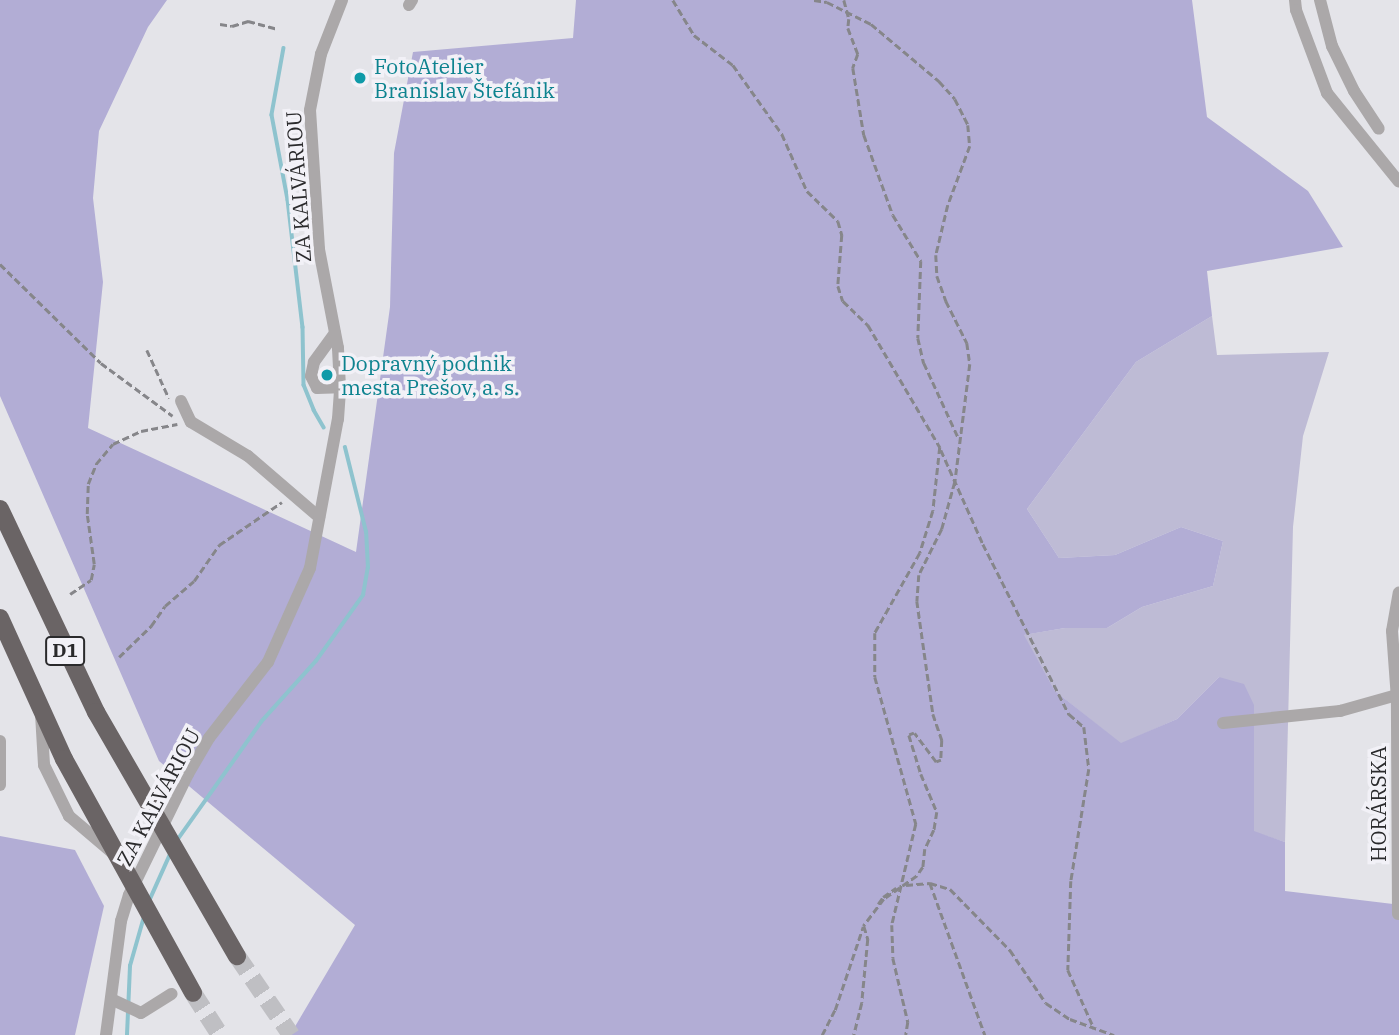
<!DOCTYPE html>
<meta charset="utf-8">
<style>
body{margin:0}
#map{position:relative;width:1399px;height:1035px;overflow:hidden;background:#e4e4e9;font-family:"IBM Plex Serif",serif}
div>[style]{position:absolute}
.green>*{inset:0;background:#bebbd5}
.forest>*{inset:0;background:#b2add5}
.stream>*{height:3.5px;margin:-1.75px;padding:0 1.75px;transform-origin:1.75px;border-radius:1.75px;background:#8ec3ce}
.highway-tunnel>*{height:18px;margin-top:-9px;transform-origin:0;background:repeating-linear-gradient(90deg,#bfbfc3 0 18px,transparent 0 27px)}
.path>*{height:2.5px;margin-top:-1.25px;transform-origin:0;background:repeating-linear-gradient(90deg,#86868a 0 7px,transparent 0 10.5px)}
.minor>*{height:12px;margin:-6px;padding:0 6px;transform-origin:6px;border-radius:6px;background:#aba8a9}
.highway>*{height:18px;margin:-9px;padding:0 9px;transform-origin:9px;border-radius:9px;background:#6a6465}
.dots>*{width:19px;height:19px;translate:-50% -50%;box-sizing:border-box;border:4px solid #f2f1f7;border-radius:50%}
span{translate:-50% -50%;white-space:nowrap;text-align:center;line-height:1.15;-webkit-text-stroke:7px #f2f1f7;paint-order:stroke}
.shield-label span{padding:2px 5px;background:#f2f1f7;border:2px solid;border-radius:5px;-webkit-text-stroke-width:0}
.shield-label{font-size:19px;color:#2a2a2c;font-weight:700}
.culture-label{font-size:21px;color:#0d838f}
.left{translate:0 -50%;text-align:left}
.street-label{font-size:21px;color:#2a2a2c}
</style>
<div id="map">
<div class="green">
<i style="clip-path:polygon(1212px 316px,1217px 355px,1329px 352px,1303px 436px,1293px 527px,1285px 842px,1254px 832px,1254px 706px,1219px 677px,1177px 719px,1121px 744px,1055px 691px,1023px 635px,1065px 628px,1107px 628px,1142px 607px,1213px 586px,1223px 541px,1181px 527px,1115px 555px,1059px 558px,1027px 509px,1136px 362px)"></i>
</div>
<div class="forest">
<i style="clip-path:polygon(0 0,167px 0,148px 27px,99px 131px,93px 198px,103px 282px,88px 428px,356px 552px,390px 307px,394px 153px,413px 52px,573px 38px,576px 0,1192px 0,1207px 117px,1308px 191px,1343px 247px,1207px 271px,1212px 316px,1136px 362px,1027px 509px,1059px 558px,1115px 555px,1181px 527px,1223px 541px,1213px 586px,1142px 607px,1107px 628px,1065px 628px,1024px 635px,1055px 691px,1121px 743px,1177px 719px,1219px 677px,1244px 684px,1254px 705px,1254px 831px,1285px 842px,1285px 891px,1393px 904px,1399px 681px,1399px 1035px,290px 1035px,355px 925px,159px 761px,0 396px)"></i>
<i style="clip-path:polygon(0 836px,75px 850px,104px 906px,75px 1035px,0 1035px)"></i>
</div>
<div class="stream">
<i style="left:284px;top:48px;width:68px;rotate:100.2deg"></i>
<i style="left:272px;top:115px;width:86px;rotate:79.3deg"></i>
<i style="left:288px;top:200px;width:128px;rotate:83.3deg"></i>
<i style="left:303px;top:327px;width:58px;rotate:89deg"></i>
<i style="left:304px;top:385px;width:27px;rotate:68deg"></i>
<i style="left:314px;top:410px;width:20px;rotate:60deg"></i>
<i style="left:178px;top:839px;width:143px;rotate:-54.6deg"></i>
<i style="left:261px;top:722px;width:82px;rotate:-48deg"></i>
<i style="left:316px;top:661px;width:81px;rotate:-54.5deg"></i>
<i style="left:363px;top:595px;width:27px;rotate:-80deg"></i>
<i style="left:368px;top:568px;width:36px;rotate:-93deg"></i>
<i style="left:366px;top:532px;width:87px;rotate:-104deg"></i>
<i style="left:150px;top:899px;width:51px;rotate:-65.9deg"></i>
<i style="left:127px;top:1035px;width:69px;rotate:-87.5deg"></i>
<i style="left:130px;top:966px;width:51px;rotate:-74.1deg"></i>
</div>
<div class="highway-tunnel">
<i style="left:237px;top:956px;width:96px;rotate:55.6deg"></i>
<i style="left:193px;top:993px;width:50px;rotate:57.3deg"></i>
</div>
<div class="path">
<i style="left:673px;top:0;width:41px;rotate:59deg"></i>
<i style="left:694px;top:35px;width:49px;rotate:37.6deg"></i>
<i style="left:733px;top:65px;width:85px;rotate:54.6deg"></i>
<i style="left:782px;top:134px;width:62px;rotate:66.3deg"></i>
<i style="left:807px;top:191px;width:43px;rotate:44.1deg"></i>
<i style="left:838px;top:221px;width:15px;rotate:74deg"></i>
<i style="left:842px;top:235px;width:51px;rotate:94.5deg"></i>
<i style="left:838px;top:286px;width:16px;rotate:72deg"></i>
<i style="left:843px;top:301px;width:35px;rotate:44deg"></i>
<i style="left:868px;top:325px;width:142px;rotate:59.5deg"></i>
<i style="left:940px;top:447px;width:64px;rotate:96.2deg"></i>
<i style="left:933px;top:511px;width:44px;rotate:107.2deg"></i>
<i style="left:920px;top:553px;width:92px;rotate:119.4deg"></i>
<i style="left:875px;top:633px;width:44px;rotate:90deg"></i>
<i style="left:875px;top:677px;width:153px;rotate:74.4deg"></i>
<i style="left:916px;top:824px;width:104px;rotate:103.4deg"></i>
<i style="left:892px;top:925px;width:33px;rotate:88deg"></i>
<i style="left:893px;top:958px;width:66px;rotate:76.8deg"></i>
<i style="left:908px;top:1022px;width:13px;rotate:99deg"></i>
<i style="left:814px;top:0;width:13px;rotate:9deg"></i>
<i style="left:827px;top:2px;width:49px;rotate:26.6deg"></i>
<i style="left:871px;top:24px;width:89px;rotate:40deg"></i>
<i style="left:939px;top:81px;width:24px;rotate:48deg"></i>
<i style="left:955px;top:99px;width:29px;rotate:63deg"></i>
<i style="left:968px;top:125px;width:21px;rotate:85deg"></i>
<i style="left:970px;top:146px;width:63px;rotate:110.4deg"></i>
<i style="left:948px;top:205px;width:51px;rotate:103.5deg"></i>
<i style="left:936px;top:255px;width:21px;rotate:87deg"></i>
<i style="left:937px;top:276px;width:27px;rotate:70deg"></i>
<i style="left:946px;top:301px;width:47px;rotate:63.4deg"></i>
<i style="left:967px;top:343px;width:21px;rotate:82deg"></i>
<i style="left:970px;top:364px;width:119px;rotate:97.2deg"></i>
<i style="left:955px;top:482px;width:49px;rotate:105.5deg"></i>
<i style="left:942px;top:529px;width:51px;rotate:116.6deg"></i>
<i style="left:919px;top:575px;width:26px;rotate:94deg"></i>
<i style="left:917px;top:601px;width:114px;rotate:81.9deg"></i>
<i style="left:933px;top:714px;width:28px;rotate:71deg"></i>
<i style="left:942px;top:740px;width:20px;rotate:93deg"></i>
<i style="left:941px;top:760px;width:5px;rotate:158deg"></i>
<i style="left:936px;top:762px;width:36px;rotate:-127deg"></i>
<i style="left:914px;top:733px;width:5px;rotate:158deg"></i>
<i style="left:909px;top:735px;width:41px;rotate:72.9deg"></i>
<i style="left:921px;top:774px;width:41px;rotate:67.2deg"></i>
<i style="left:937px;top:812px;width:18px;rotate:99deg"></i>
<i style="left:934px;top:830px;width:21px;rotate:115deg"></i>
<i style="left:925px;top:849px;width:18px;rotate:96deg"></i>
<i style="left:923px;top:867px;width:11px;rotate:124deg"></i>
<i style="left:917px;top:876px;width:40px;rotate:145.1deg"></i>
<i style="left:884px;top:899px;width:34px;rotate:127deg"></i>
<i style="left:864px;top:926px;width:14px;rotate:73deg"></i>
<i style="left:868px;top:939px;width:64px;rotate:95.4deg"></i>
<i style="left:862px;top:1003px;width:33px;rotate:104deg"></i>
<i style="left:844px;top:0;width:20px;rotate:75deg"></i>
<i style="left:849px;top:19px;width:9px;rotate:96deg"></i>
<i style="left:848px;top:28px;width:28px;rotate:69deg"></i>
<i style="left:858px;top:54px;width:15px;rotate:110deg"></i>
<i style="left:853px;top:68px;width:68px;rotate:80.7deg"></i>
<i style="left:864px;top:135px;width:85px;rotate:70.1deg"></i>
<i style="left:893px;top:215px;width:54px;rotate:58.7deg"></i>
<i style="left:921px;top:261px;width:77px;rotate:92.2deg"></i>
<i style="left:918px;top:338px;width:26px;rotate:77deg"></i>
<i style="left:924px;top:363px;width:84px;rotate:65.3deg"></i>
<i style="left:220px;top:24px;width:12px;rotate:9deg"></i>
<i style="left:232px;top:26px;width:17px;rotate:-17deg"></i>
<i style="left:248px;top:21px;width:30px;rotate:15deg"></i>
<i style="left:0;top:264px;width:141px;rotate:44.4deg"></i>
<i style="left:101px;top:363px;width:89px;rotate:36.4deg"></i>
<i style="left:147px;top:350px;width:53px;rotate:65.4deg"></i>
<i style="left:941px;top:450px;width:103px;rotate:65.9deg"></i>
<i style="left:983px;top:544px;width:191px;rotate:63.2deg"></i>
<i style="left:1069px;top:714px;width:20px;rotate:41deg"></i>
<i style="left:1084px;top:727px;width:42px;rotate:83.2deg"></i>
<i style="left:1089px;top:769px;width:113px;rotate:99.1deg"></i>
<i style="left:1071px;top:881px;width:89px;rotate:91.9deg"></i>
<i style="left:1068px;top:970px;width:64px;rotate:65.9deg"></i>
<i style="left:70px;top:594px;width:25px;rotate:-34deg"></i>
<i style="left:91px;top:580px;width:16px;rotate:-79deg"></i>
<i style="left:94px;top:564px;width:50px;rotate:-98deg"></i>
<i style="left:87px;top:514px;width:30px;rotate:-88deg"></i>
<i style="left:88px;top:484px;width:22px;rotate:-68deg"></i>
<i style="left:96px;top:464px;width:26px;rotate:-50deg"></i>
<i style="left:113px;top:444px;width:31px;rotate:-25deg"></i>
<i style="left:141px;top:431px;width:37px;rotate:-11deg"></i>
<i style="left:119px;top:657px;width:45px;rotate:-44.1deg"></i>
<i style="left:151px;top:626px;width:24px;rotate:-55deg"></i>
<i style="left:165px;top:606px;width:38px;rotate:-41deg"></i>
<i style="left:194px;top:581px;width:44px;rotate:-55.2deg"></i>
<i style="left:219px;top:545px;width:76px;rotate:-34.3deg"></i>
<i style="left:930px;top:883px;width:162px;rotate:70.1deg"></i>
<i style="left:906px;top:885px;width:24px;rotate:-5deg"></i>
<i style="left:930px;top:883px;width:21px;rotate:17deg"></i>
<i style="left:950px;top:889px;width:86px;rotate:45.5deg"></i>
<i style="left:1010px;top:950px;width:64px;rotate:55.8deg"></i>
<i style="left:1046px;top:1003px;width:29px;rotate:34deg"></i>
<i style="left:1070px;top:1019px;width:47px;rotate:20deg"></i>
<i style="left:878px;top:904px;width:9px;rotate:-54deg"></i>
<i style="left:883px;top:897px;width:16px;rotate:-35deg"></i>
<i style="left:822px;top:1035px;width:28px;rotate:-63deg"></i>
<i style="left:835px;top:1010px;width:88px;rotate:-71.4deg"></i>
</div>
<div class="minor">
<i style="left:1295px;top:0;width:10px;rotate:84deg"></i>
<i style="left:1296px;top:10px;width:89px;rotate:69.5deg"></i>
<i style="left:1327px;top:93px;width:114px;rotate:51deg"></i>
<i style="left:1320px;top:0;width:48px;rotate:75.4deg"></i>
<i style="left:1332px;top:46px;width:50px;rotate:63.9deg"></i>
<i style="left:1354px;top:91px;width:45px;rotate:56.7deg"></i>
<i style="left:409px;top:5px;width:6px;rotate:-59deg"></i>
<i style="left:335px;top:333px;width:36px;rotate:126deg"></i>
<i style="left:314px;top:362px;width:14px;rotate:102deg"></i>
<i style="left:311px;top:376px;width:13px;rotate:63deg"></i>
<i style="left:317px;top:388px;width:23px;rotate:-2deg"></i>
<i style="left:181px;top:401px;width:23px;rotate:65deg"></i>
<i style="left:191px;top:422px;width:66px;rotate:30.8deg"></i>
<i style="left:248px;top:456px;width:94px;rotate:40.7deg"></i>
<i style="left:41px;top:714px;width:51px;rotate:86.6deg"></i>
<i style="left:44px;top:765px;width:57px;rotate:63.9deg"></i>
<i style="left:69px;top:816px;width:59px;rotate:40.2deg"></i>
<i style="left:1223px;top:723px;width:118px;rotate:-5.9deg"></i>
<i style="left:1340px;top:711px;width:59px;rotate:-15.7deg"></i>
<i style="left:0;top:741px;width:44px;rotate:90deg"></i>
<i style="left:1398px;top:914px;width:215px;rotate:-90.3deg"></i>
<i style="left:1397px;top:699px;width:68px;rotate:-94.2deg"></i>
<i style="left:1392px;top:631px;width:39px;rotate:-80deg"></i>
<i style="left:111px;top:999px;width:33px;rotate:25deg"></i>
<i style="left:141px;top:1013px;width:36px;rotate:-32deg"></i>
<i style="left:106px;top:1035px;width:115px;rotate:-82.5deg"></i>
<i style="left:121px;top:921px;width:27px;rotate:-73deg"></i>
<i style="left:129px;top:895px;width:135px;rotate:-64deg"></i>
<i style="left:188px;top:774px;width:42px;rotate:-59.7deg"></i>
<i style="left:209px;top:738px;width:96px;rotate:-52.2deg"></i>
<i style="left:268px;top:662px;width:103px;rotate:-65.9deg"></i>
<i style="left:310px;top:568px;width:152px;rotate:-79.4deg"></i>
<i style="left:338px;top:419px;width:32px;rotate:-86deg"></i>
<i style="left:340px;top:387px;width:39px;rotate:-93deg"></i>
<i style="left:338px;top:348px;width:101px;rotate:-100.9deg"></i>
<i style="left:319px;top:249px;width:139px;rotate:-93.7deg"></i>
<i style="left:310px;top:110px;width:57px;rotate:-78.9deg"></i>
<i style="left:321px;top:54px;width:58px;rotate:-68.7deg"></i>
</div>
<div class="highway">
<i style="left:0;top:509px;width:225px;rotate:64.7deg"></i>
<i style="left:96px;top:712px;width:282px;rotate:60deg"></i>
<i style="left:0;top:618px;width:155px;rotate:65.6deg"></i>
<i style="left:64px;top:759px;width:267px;rotate:61.1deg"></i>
</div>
<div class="dots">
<i style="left:360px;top:78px;background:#0f9aa8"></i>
<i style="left:327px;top:375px;background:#0f9aa8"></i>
</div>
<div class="shield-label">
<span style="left:65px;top:651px">D1</span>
</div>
<div class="culture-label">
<span class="left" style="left:374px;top:78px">FotoAtelier<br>Branislav Štefánik</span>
<span class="left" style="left:341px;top:375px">Dopravný podnik<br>mesta Prešov, a. s.</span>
</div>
<div class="street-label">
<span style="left:298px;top:187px;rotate:-94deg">ZA KALVÁRIOU</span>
<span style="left:158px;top:797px;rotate:-62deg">ZA KALVÁRIOU</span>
<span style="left:1378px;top:804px;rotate:-90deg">HORÁRSKA</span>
</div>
</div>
